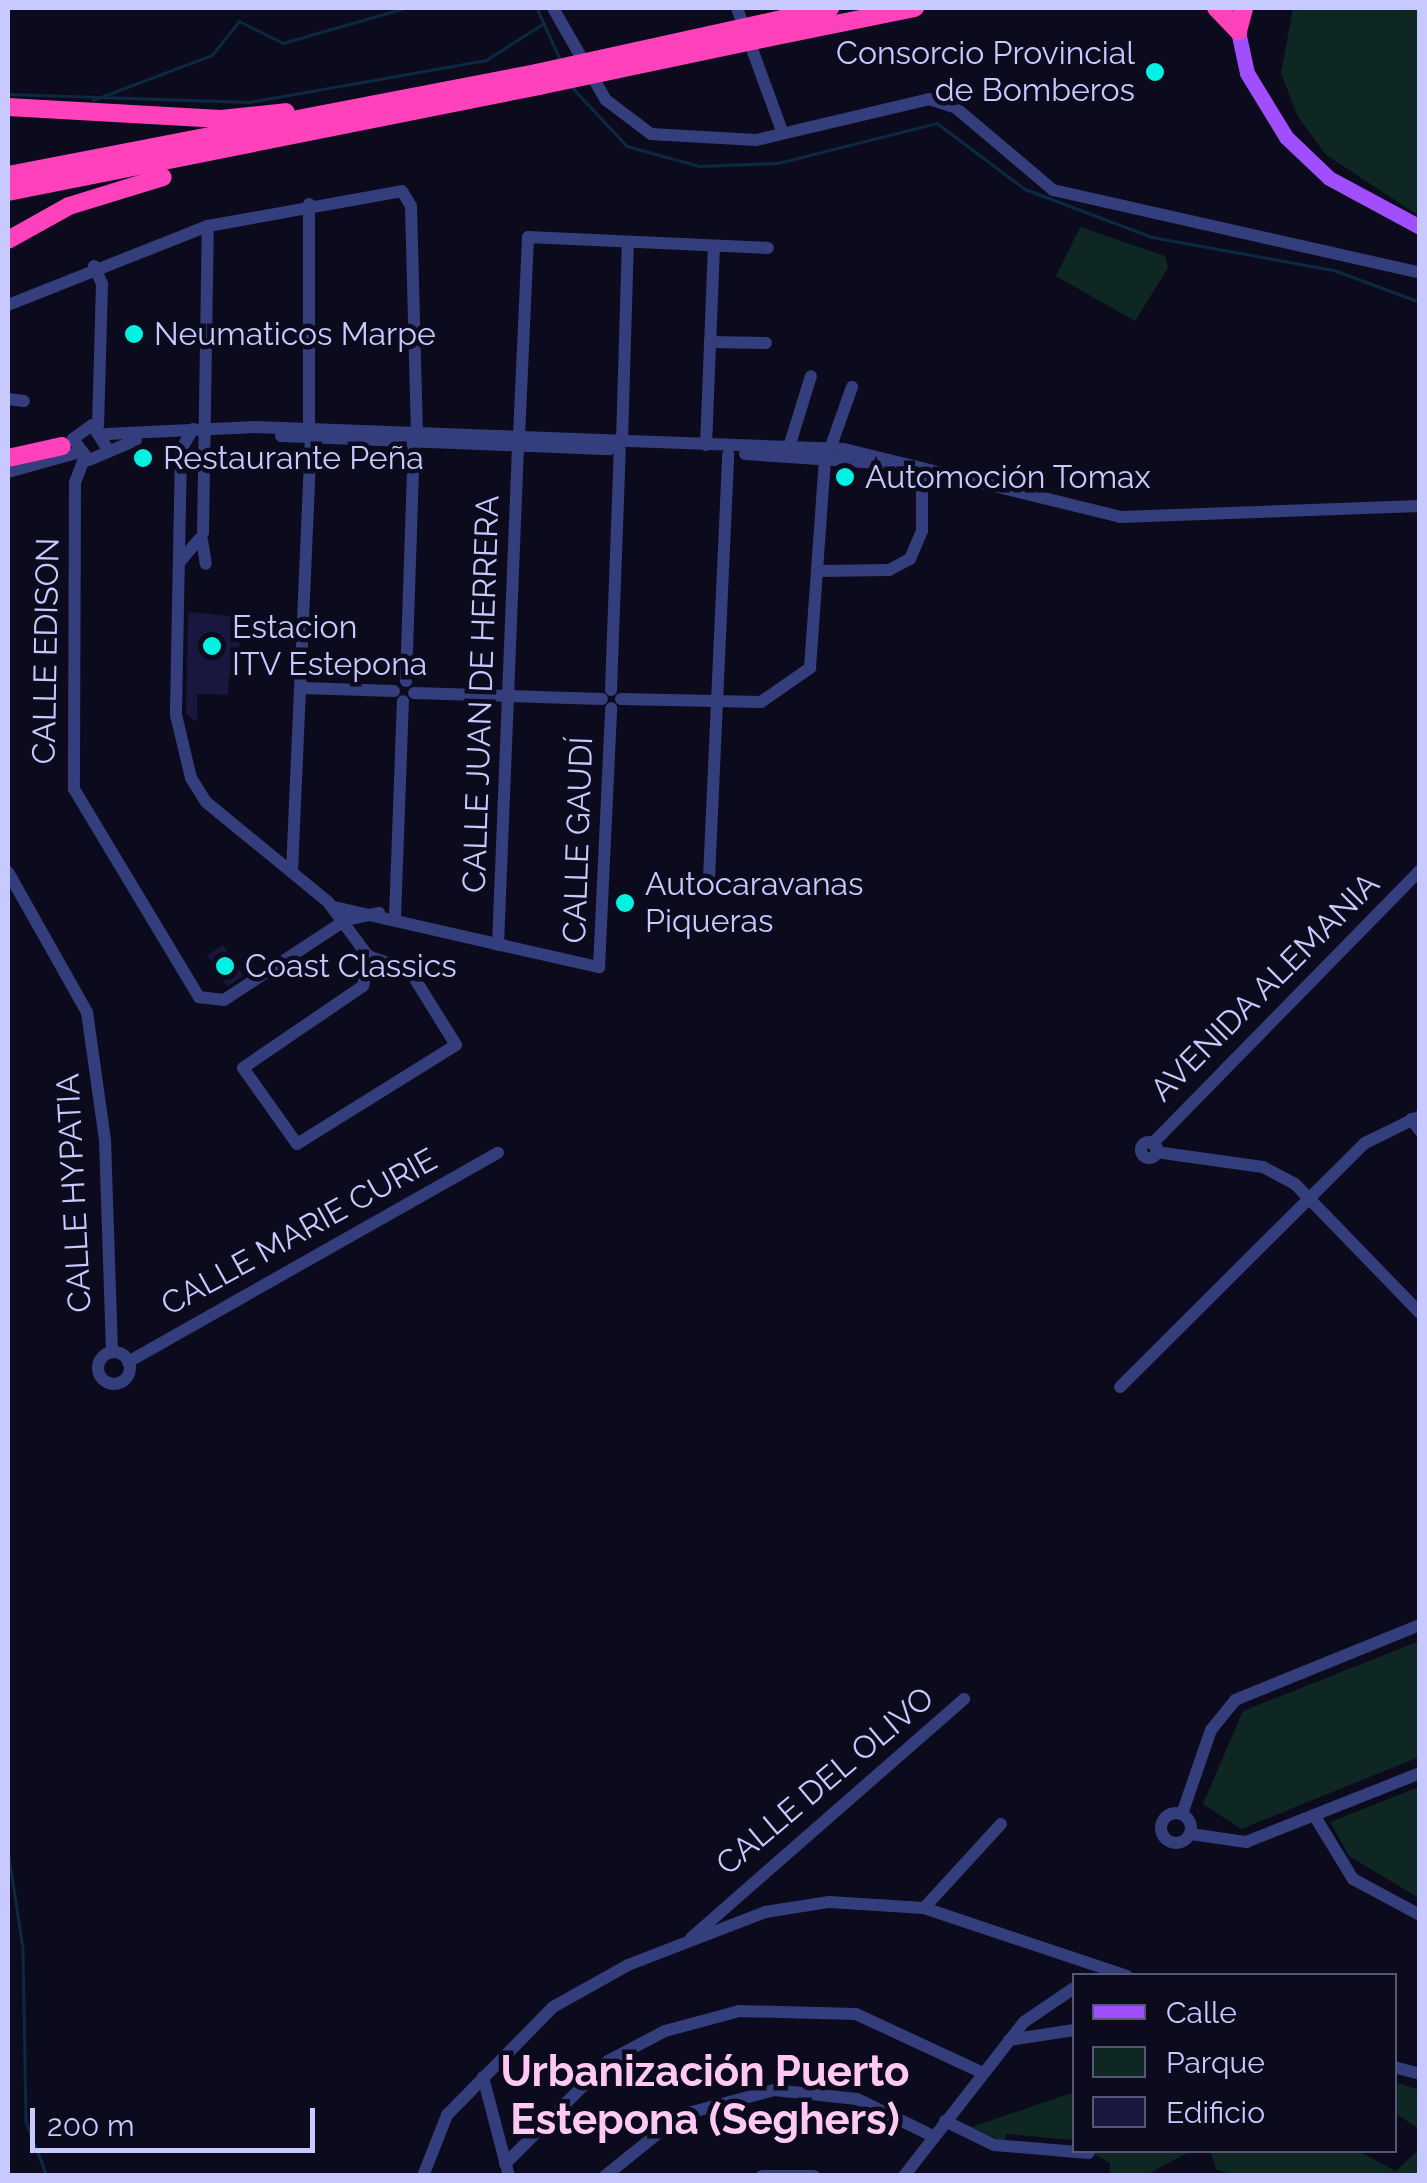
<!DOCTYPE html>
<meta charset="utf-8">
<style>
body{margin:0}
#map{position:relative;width:1427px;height:2183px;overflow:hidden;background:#0b0b1d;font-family:Raleway,sans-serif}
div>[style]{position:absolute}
.green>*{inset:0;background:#0e2722}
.stream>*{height:2.5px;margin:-1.25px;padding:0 1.25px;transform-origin:1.25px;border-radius:1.25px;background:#0b2941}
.building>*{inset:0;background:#19173e;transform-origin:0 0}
.minor>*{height:12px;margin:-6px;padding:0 6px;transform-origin:6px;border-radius:6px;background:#353e7c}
.minor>.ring{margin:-6px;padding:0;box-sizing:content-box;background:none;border:12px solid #353e7c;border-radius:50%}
.major>*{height:15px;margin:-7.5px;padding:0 7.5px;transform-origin:7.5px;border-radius:7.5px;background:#a04eff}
.highway>*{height:18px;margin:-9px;padding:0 9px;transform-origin:9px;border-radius:9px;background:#ff42bb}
.highway-bridge>*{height:18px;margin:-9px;padding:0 9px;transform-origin:9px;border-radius:9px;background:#ff42bb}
.dots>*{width:28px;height:28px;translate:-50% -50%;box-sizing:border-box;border:5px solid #0b0b1d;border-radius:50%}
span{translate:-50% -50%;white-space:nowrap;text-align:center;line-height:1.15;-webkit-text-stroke:9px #0b0b1d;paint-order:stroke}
.poi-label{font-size:32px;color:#c7c9ff}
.right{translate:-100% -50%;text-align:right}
.left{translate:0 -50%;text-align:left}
.street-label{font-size:32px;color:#c7c9ff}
.district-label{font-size:42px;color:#ffc9f4;font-weight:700}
.frame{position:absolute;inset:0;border:10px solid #c7c9ff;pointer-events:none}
.legend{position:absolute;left:1072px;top:1973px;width:325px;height:180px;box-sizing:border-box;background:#0b0b1d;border:2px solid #565777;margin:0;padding:12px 18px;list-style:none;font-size:30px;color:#c7c9ff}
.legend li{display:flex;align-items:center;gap:20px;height:50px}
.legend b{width:50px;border:2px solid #565777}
.scale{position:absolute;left:30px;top:2108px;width:285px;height:45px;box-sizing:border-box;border:5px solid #c7c9ff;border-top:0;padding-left:12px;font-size:30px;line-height:35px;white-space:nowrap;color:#c7c9ff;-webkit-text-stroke:8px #0b0b1d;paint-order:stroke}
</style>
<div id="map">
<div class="green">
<i style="clip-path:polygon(1293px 8px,1419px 8px,1419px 216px,1325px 154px,1297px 115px,1281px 73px)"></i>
<i style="clip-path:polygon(1080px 227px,1165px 256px,1168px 268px,1135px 321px,1056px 276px)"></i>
<i style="clip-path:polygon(1419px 1641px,1419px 1757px,1241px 1829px,1203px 1804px,1243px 1711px)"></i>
<i style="clip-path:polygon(1419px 1787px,1419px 1898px,1349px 1856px,1330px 1822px)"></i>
<i style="clip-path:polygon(1395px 2082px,1419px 2090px,1419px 2129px,1395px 2113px)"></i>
<i style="clip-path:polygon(1074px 2092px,1074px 2140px,1006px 2134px,1004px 2142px,972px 2127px)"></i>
<i style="clip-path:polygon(1419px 2149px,1419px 2176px,1231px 2175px,1216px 2169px,1210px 2151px,1358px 2151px,1396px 2171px)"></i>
<i style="clip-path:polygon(1088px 2151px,1191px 2151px,1144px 2176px,1110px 2175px,1110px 2163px)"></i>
</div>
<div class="stream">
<i style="left:537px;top:8px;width:58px;rotate:65.6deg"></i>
<i style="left:572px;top:87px;width:81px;rotate:47deg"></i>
<i style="left:627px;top:146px;width:75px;rotate:15.5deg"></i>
<i style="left:699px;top:166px;width:79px;rotate:-2.2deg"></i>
<i style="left:778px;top:163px;width:164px;rotate:-14.1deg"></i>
<i style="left:937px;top:123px;width:110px;rotate:36.9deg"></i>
<i style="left:1025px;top:189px;width:136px;rotate:20.7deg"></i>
<i style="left:1152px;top:237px;width:185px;rotate:10.3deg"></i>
<i style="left:1334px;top:270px;width:92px;rotate:20.4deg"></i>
<i style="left:8px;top:94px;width:241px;rotate:1.9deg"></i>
<i style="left:249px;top:102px;width:241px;rotate:-10deg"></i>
<i style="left:486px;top:60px;width:69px;rotate:-32.5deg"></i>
<i style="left:93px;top:100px;width:127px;rotate:-20.7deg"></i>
<i style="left:212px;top:55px;width:43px;rotate:-51.5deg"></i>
<i style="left:239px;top:21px;width:49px;rotate:26.6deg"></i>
<i style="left:283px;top:43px;width:127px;rotate:-16deg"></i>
<i style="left:8px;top:1850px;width:99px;rotate:81.3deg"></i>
<i style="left:23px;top:1948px;width:173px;rotate:89deg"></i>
<i style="left:26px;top:2121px;width:59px;rotate:69.1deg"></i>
</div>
<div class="building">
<i style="clip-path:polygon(188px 612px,240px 617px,239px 675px,229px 674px,228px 695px,197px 694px,197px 722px,186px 714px)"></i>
<i style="left:223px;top:945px;width:37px;height:19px;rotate:57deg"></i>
</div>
<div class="minor">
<i style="left:553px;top:8px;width:106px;rotate:60.1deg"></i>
<i style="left:606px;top:100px;width:56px;rotate:37.1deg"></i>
<i style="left:651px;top:134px;width:105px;rotate:3.3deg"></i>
<i style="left:756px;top:140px;width:178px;rotate:-13.3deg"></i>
<i style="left:929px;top:99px;width:28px;rotate:18deg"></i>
<i style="left:956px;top:108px;width:127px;rotate:40.2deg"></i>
<i style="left:1053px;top:190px;width:376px;rotate:12.7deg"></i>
<i style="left:737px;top:8px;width:128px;rotate:69.9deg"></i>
<i style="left:94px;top:266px;width:20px;rotate:66deg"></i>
<i style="left:102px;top:284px;width:142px;rotate:91.6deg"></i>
<i style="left:8px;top:305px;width:215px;rotate:-21.6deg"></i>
<i style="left:208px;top:226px;width:197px;rotate:-10.2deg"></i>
<i style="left:402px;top:191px;width:17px;rotate:59deg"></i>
<i style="left:411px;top:206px;width:227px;rotate:88.5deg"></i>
<i style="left:710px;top:342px;width:56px;rotate:1deg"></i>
<i style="left:8px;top:399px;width:16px;rotate:7deg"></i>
<i style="left:193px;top:429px;width:24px;rotate:120deg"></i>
<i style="left:181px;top:450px;width:265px;rotate:91.1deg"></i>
<i style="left:176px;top:715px;width:65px;rotate:76.6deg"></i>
<i style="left:191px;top:778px;width:28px;rotate:58deg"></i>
<i style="left:206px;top:802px;width:158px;rotate:39.3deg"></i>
<i style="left:328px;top:902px;width:67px;rotate:53.5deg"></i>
<i style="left:368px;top:956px;width:30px;rotate:99deg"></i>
<i style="left:363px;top:986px;width:145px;rotate:145.7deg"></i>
<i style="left:243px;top:1068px;width:93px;rotate:54.6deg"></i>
<i style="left:297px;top:1144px;width:187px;rotate:-31.9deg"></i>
<i style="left:456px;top:1045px;width:87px;rotate:-121.9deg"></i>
<i style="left:410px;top:971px;width:45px;rotate:-160.3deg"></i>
<i style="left:309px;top:429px;width:225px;rotate:-90deg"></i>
<i style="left:106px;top:434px;width:149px;rotate:-2.7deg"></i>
<i style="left:255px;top:427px;width:589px;rotate:2.14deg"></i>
<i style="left:844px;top:449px;width:284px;rotate:13.8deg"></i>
<i style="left:1120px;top:517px;width:300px;rotate:-2.1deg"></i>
<i style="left:281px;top:436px;width:329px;rotate:2.3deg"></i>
<i style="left:519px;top:436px;width:199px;rotate:-87.4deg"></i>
<i style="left:528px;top:237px;width:240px;rotate:2.6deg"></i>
<i style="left:622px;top:441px;width:199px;rotate:-88.3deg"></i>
<i style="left:706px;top:445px;width:199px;rotate:-87.7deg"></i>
<i style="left:789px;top:447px;width:74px;rotate:-72.8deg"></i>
<i style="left:107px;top:448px;width:27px;rotate:-123deg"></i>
<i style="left:92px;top:425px;width:24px;rotate:144deg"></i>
<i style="left:73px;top:439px;width:26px;rotate:53deg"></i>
<i style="left:89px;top:460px;width:51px;rotate:-23.1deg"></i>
<i style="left:830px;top:449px;width:66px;rotate:-70.5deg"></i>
<i style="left:745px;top:454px;width:145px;rotate:3.9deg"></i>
<i style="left:84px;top:459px;width:26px;rotate:111deg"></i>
<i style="left:75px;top:483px;width:306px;rotate:90.2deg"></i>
<i style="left:74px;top:789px;width:243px;rotate:59deg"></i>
<i style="left:199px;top:997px;width:25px;rotate:7deg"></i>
<i style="left:224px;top:1000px;width:146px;rotate:-33.3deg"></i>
<i style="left:346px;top:920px;width:34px;rotate:-12deg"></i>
<i style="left:8px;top:472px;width:71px;rotate:-15.6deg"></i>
<i style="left:203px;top:533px;width:307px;rotate:-89.1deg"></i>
<i style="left:202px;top:540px;width:24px;rotate:81deg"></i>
<i style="left:179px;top:563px;width:31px;rotate:-50deg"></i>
<i style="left:819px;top:571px;width:70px;rotate:-0.8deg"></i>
<i style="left:889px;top:570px;width:24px;rotate:-28deg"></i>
<i style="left:910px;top:559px;width:30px;rotate:-67deg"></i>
<i style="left:922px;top:531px;width:63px;rotate:-90deg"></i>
<i style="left:406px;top:681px;width:239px;rotate:-88.1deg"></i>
<i style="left:302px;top:688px;width:92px;rotate:1.9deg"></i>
<i style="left:611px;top:690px;width:240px;rotate:-87.9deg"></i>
<i style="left:414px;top:693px;width:188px;rotate:1.8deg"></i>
<i style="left:621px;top:699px;width:140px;rotate:1.2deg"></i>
<i style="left:761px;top:702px;width:60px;rotate:-34.8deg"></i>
<i style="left:810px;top:668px;width:211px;rotate:-85.9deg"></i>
<i style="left:8px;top:872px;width:161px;rotate:60.6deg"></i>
<i style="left:87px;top:1012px;width:129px;rotate:82deg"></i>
<i style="left:105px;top:1140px;width:212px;rotate:88.1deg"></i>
<i style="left:292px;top:872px;width:434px;rotate:-87.5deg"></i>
<i style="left:709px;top:878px;width:424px;rotate:-87.4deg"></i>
<i style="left:334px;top:907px;width:272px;rotate:12.8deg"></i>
<i style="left:599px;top:967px;width:259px;rotate:-87.3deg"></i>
<i style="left:395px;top:917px;width:216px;rotate:-87.9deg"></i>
<i style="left:498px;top:945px;width:499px;rotate:-87.7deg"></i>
<i style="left:1411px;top:1119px;width:15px;rotate:53deg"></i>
<i class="ring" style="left:1141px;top:1142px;width:4px;height:4px"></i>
<i style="left:1152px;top:1144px;width:383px;rotate:-45.6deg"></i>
<i style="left:1156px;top:1152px;width:108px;rotate:8deg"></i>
<i style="left:1263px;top:1167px;width:36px;rotate:28deg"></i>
<i style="left:1295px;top:1184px;width:180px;rotate:45.9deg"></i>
<i class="ring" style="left:98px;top:1352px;width:20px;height:20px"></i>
<i style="left:128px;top:1362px;width:425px;rotate:-29.5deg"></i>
<i style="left:1120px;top:1387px;width:346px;rotate:-44.9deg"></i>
<i style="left:1365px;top:1143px;width:61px;rotate:-26.1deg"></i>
<i class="ring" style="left:1161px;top:1813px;width:18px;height:18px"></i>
<i style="left:1182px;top:1814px;width:89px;rotate:-71deg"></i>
<i style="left:1211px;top:1730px;width:38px;rotate:-51deg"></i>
<i style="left:1235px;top:1700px;width:200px;rotate:-22.1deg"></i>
<i style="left:1314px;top:1815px;width:75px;rotate:58.6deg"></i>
<i style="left:1353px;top:1879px;width:76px;rotate:28.2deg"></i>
<i style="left:1191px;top:1834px;width:56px;rotate:8.3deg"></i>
<i style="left:1246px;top:1842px;width:187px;rotate:-21.6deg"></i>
<i style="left:924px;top:1908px;width:114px;rotate:-47.5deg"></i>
<i style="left:691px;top:1938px;width:363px;rotate:-41.2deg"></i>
<i style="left:1009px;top:2040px;width:66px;rotate:-8.7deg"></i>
<i style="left:1394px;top:2067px;width:27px;rotate:15deg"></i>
<i style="left:483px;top:2077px;width:102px;rotate:75.3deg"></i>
<i style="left:945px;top:2121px;width:55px;rotate:26.1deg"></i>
<i style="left:994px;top:2145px;width:95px;rotate:4.8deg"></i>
<i style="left:505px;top:2164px;width:146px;rotate:-45deg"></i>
<i style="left:608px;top:2061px;width:64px;rotate:-27.8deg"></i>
<i style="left:665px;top:2031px;width:77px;rotate:-15.1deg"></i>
<i style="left:739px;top:2011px;width:117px;rotate:1.5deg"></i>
<i style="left:856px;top:2014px;width:140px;rotate:24.9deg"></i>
<i style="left:423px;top:2176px;width:66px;rotate:-68.5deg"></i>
<i style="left:447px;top:2115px;width:151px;rotate:-45.5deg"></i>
<i style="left:553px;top:2007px;width:86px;rotate:-29.2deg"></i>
<i style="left:628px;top:1965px;width:147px;rotate:-21.1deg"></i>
<i style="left:765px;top:1912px;width:65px;rotate:-8.9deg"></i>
<i style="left:829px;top:1902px;width:95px;rotate:3.6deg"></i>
<i style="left:924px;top:1908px;width:214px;rotate:18.5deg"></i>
<i style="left:605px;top:2176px;width:97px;rotate:-38.8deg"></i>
<i style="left:681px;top:2115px;width:96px;rotate:-15deg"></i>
<i style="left:774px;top:2090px;width:83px;rotate:6.2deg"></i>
<i style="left:857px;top:2099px;width:85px;rotate:26deg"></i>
<i style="left:762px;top:2176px;width:52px"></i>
<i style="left:904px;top:2176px;width:195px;rotate:-52.1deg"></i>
<i style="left:1024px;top:2022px;width:60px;rotate:-34.2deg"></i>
</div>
<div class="major">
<i style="left:1233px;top:8px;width:66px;rotate:77.8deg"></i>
<i style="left:1247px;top:73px;width:75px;rotate:58.6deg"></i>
<i style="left:1286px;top:137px;width:59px;rotate:43.6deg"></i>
<i style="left:1329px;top:178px;width:103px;rotate:28.3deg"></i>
</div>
<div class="highway">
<i style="left:1216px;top:8px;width:32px;rotate:46deg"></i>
<i style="left:1238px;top:31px;width:24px;rotate:-75deg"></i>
<i style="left:764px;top:23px;width:68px;rotate:-12.8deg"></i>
<i style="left:767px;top:38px;width:151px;rotate:-11.5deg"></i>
<i style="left:8px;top:107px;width:213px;rotate:3.2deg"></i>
<i style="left:221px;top:119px;width:65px;rotate:-6.1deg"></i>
<i style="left:8px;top:175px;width:538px;rotate:-10.93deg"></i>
<i style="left:8px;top:192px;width:541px;rotate:-11.29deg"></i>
<i style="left:8px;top:240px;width:70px;rotate:-29.1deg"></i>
<i style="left:69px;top:206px;width:98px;rotate:-17.1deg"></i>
<i style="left:8px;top:458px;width:55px;rotate:-12.5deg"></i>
</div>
<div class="highway-bridge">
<i style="left:536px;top:73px;width:233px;rotate:-12.4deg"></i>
<i style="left:539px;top:86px;width:233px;rotate:-11.9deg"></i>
</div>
<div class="dots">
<i style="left:1155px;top:72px;background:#00f2e3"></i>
<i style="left:134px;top:334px;background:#00f2e3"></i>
<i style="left:143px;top:458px;background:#00f2e3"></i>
<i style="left:845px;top:477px;background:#00f2e3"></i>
<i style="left:212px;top:646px;background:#00f2e3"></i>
<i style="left:625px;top:903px;background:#00f2e3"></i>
<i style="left:225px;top:966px;background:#00f2e3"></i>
</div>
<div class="poi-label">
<span class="right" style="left:1135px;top:72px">Consorcio Provincial<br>de Bomberos</span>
<span class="left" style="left:154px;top:334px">Neumaticos Marpe</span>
<span class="left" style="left:163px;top:458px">Restaurante Peña</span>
<span class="left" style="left:865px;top:477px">Automoción Tomax</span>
<span class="left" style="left:232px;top:646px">Estacion<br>ITV Estepona</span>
<span class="left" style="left:645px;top:903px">Autocaravanas<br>Piqueras</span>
<span class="left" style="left:245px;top:966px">Coast Classics</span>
</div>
<div class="street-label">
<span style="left:46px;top:651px;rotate:-89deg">CALLE EDISON</span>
<span style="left:481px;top:694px;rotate:-88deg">CALLE JUAN DE HERRERA</span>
<span style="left:578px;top:840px;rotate:-88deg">CALLE GAUDÍ</span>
<span style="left:1265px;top:987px;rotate:-45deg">AVENIDA ALEMANIA</span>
<span style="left:74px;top:1193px;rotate:-93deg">CALLE HYPATIA</span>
<span style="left:299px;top:1232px;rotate:-29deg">CALLE MARIE CURIE</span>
<span style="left:825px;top:1781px;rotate:-40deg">CALLE DEL OLIVO</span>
</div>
<div class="district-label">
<span style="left:705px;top:2096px">Urbanización Puerto<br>Estepona (Seghers)</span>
</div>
<div class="frame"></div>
<ul class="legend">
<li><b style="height:12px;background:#a04eff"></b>Calle</li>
<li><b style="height:28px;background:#0e2722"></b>Parque</li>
<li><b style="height:28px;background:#19173e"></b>Edificio</li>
</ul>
<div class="scale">200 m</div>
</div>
